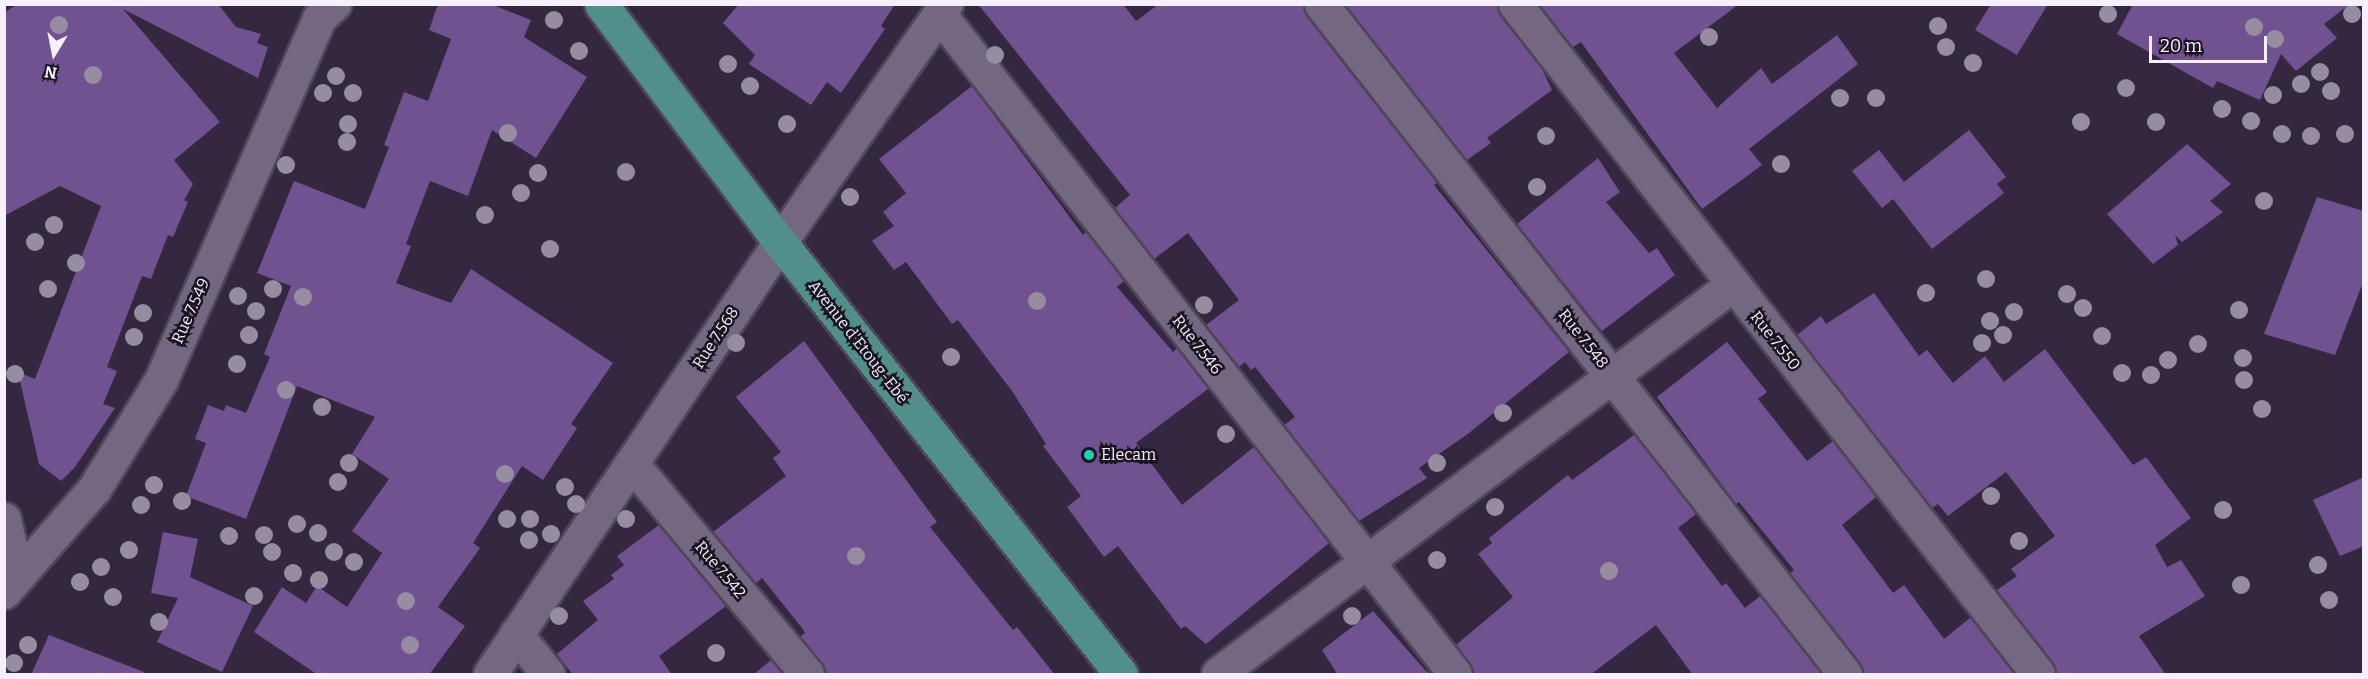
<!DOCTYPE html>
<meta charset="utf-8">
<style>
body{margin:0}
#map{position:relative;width:2368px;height:679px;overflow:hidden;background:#33283f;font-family:Bitter,serif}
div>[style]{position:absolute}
.building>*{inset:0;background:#715290}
.roads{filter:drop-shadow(2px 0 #4f465a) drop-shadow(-2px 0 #4f465a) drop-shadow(0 2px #4f465a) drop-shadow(0 -2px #4f465a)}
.street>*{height:33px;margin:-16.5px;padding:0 16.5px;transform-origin:16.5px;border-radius:16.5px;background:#736781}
.primary>*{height:33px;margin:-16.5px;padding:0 16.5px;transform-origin:16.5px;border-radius:16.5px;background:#518f8b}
.trees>*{width:18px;height:18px;margin:-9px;border-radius:50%;background:#978da1}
.dots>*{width:16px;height:16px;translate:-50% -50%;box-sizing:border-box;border:3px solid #19141e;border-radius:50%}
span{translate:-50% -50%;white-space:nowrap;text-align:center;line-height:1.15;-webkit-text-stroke:5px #19141e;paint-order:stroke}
.street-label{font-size:16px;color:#f5effe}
.poi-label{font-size:16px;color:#f5effe}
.left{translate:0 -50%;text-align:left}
.frame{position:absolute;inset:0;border:6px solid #f5effe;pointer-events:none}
.north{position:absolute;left:24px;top:24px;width:60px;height:60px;-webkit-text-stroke:4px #19141e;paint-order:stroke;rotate:190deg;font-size:16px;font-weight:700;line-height:24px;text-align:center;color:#f5effe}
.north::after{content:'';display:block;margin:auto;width:21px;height:27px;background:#f5effe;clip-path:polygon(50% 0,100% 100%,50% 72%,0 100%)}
.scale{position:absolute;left:2149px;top:36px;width:118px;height:27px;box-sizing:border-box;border:3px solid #f5effe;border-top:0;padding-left:8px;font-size:18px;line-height:21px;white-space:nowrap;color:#f5effe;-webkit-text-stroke:4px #19141e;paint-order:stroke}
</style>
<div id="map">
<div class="building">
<i style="clip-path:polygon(17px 4px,218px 4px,236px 27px,261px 34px,257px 43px,268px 47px,258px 78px,123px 9px,220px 122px,174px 160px,193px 184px,184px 200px,188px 202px,173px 237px,168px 235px,151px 279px,142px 276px,107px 367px,117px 371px,103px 404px,115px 408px,75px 467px,61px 481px,39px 464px,18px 372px,35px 379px,101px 206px,60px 186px,4px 216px,4px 13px)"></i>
<i style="clip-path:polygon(438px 4px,490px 4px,531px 20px,524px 37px,587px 77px,536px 158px,492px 130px,468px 196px,430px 181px,406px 244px,411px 246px,396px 283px,451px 303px,471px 269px,613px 363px,571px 424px,577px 428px,543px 480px,522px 466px,473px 543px,480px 548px,438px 607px,465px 626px,429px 675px,318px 675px,254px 632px,282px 587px,306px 603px,317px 586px,347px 607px,382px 553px,352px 531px,389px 479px,352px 454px,375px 417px,297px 386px,246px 519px,186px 496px,206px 443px,195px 439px,208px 405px,224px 411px,226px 405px,246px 413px,270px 357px,264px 354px,291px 286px,257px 273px,294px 181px,365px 209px,389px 147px,384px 145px,404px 92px,428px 101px,451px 39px,429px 30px)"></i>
<i style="clip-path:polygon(739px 4px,895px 4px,881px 26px,885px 29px,841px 93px,827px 82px,811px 105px,749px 64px,755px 55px,723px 23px)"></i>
<i style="clip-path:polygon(978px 4px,1123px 4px,1136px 21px,1159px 4px,1303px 4px,1306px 16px,1437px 183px,1434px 185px,1569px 352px,1469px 433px,1419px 468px,1427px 478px,1359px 521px,1284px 425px,1295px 417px,1255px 367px,1251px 370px,1245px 362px,1239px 367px,1206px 325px,1239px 300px,1188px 233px,1154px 259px,1115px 208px,1130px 195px)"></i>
<i style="clip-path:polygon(1345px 4px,1497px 4px,1500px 16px,1542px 69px,1552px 90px,1487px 138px,1491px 143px,1467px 160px)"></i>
<i style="clip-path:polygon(1539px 4px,1739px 4px,1674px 53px,1717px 108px,1761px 68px,1772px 84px,1837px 35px,1858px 64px,1749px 149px,1762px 165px,1702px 209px,1581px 42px,1573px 47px)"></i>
<i style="clip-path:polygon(1991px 4px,2048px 4px,2017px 55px,1975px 30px)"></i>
<i style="clip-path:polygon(2133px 4px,2350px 4px,2324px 24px,2337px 38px,2296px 71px,2281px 54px,2260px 100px,2217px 81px,2213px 88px,2117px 34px)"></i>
<i style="clip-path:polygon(972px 86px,1083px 235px,1086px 232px,1124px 281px,1117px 287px,1173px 352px,1177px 348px,1208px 389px,1136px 443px,1182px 505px,1254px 447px,1329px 543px,1206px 644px,1185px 626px,1181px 629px,1118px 546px,1104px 557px,1067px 507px,1081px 496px,1043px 446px,1046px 444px,1012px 391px,958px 320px,952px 324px,906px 262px,894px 270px,872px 241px,894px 226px,883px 212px,906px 193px,879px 159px)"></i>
<i style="clip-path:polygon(1969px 130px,2006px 177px,1997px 184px,2004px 193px,1932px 249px,1893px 199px,1882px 208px,1852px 171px,1879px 150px,1904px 182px)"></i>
<i style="clip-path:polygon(2187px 144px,2231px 184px,2210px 201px,2223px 212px,2182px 242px,2175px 235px,2178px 245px,2153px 264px,2107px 214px)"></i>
<i style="clip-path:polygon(1598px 158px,1620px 192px,1606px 202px,1649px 253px,1657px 248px,1675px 275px,1602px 331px,1517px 224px)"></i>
<i style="clip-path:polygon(2317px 197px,2364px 211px,2364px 280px,2335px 355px,2264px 334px)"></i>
<i style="clip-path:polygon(1874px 293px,1919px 356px,1927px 350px,1953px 383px,1985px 356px,2004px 382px,2045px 349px,2133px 465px,2146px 457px,2191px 518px,2155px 545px,2167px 567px,2181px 560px,2205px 596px,2139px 636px,2166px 675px,2056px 675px,2053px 662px,1997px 590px,2017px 576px,2011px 569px,2055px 536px,2006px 472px,1948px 516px,1938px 504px,1932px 508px,1797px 335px,1821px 316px,1826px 324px)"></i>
<i style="clip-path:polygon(804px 341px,937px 522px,930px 527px,1013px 630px,1017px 627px,1055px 675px,825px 675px,821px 662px,800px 637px,805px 633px,802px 628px,762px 578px,756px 583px,713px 532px,786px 476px,773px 458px,781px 452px,736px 397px)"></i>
<i style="clip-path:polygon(1727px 342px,1767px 392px,1758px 399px,1807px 461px,1833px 441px,1876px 497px,1842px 525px,1893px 593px,1904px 585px,1944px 639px,1970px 618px,2015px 675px,1863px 675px,1860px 662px,1790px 573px,1794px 570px,1739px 502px,1736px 504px,1657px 397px)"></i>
<i style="clip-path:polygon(1634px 435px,1696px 514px,1678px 528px,1722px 586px,1726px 583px,1745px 608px,1760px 596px,1822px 675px,1693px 675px,1656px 625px,1590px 675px,1473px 675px,1470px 663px,1456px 645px,1513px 597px,1478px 554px,1492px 543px,1489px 538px,1568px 475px,1572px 480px)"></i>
<i style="clip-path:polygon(2364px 477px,2364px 546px,2340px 556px,2313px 500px)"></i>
<i style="clip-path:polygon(659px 525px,726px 606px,659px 656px,672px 675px,573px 675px,557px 654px,598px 620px,583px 601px,614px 579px,611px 575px,624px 565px,617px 556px)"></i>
<i style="clip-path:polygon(163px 532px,198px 539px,190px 577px,253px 606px,222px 672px,157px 642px,178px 598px,151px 593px)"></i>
<i style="clip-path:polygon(1373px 611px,1426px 671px,1432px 675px,1338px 675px,1322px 650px)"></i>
<i style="clip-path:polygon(49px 635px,144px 672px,144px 675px,31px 675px)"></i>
<i style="clip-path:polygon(771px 660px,783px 675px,753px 675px)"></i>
</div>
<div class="roads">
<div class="street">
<i style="left:1321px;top:4px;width:851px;rotate:51.97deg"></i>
<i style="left:1515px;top:4px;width:850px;rotate:52.02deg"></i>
<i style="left:940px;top:15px;width:836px;rotate:51.99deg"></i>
<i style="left:633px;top:465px;width:272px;rotate:50.2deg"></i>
<i style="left:4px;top:519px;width:59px;rotate:77.4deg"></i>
<i style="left:4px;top:592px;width:137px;rotate:-48.9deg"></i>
<i style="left:94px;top:489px;width:128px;rotate:-58.4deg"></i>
<i style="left:161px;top:380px;width:395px;rotate:-66.4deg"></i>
<i style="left:319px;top:18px;width:21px;rotate:-43deg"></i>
<i style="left:516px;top:634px;width:51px;rotate:51.3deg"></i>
<i style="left:490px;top:674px;width:520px;rotate:-56.13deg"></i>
<i style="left:780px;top:242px;width:290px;rotate:-55.1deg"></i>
<i style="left:1218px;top:674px;width:645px;rotate:-37.12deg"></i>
</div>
<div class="primary">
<i style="left:601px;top:4px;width:298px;rotate:53.1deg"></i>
<i style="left:780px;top:242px;width:550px;rotate:51.71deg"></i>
</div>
</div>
<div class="trees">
<i style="left:2108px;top:14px"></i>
<i style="left:2352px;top:14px"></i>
<i style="left:554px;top:20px"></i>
<i style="left:59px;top:25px"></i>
<i style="left:1938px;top:26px"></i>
<i style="left:2254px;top:27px"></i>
<i style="left:1709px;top:37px"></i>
<i style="left:2275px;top:39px"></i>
<i style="left:1946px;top:47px"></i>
<i style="left:579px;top:51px"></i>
<i style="left:995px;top:55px"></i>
<i style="left:1973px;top:63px"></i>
<i style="left:728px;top:64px"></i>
<i style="left:2320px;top:72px"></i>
<i style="left:93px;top:75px"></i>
<i style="left:336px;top:76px"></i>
<i style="left:2301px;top:84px"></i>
<i style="left:750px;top:86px"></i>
<i style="left:2126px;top:88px"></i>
<i style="left:2331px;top:91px"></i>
<i style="left:323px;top:93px"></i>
<i style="left:353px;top:93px"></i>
<i style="left:2273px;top:95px"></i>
<i style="left:1840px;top:98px"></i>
<i style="left:1876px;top:98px"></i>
<i style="left:2222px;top:109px"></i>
<i style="left:2251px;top:121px"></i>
<i style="left:2081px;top:122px"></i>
<i style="left:2156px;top:122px"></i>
<i style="left:348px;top:124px"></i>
<i style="left:787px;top:124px"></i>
<i style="left:508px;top:133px"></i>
<i style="left:2282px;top:134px"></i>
<i style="left:2345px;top:134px"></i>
<i style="left:1546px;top:136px"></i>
<i style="left:2311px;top:136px"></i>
<i style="left:347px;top:142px"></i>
<i style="left:1781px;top:164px"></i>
<i style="left:286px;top:165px"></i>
<i style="left:626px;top:172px"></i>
<i style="left:538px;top:173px"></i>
<i style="left:1537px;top:187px"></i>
<i style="left:521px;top:193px"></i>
<i style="left:850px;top:197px"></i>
<i style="left:2264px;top:201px"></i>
<i style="left:485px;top:215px"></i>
<i style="left:54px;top:225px"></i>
<i style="left:35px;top:242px"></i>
<i style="left:550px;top:249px"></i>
<i style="left:76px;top:263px"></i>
<i style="left:1986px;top:279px"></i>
<i style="left:48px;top:289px"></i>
<i style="left:273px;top:289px"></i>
<i style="left:1926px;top:293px"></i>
<i style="left:2067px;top:294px"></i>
<i style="left:238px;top:296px"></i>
<i style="left:303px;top:297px"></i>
<i style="left:1037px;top:301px"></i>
<i style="left:1204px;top:305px"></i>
<i style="left:2083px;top:308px"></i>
<i style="left:2239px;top:310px"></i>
<i style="left:256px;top:311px"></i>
<i style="left:2014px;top:312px"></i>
<i style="left:143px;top:313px"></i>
<i style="left:1990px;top:321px"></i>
<i style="left:249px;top:335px"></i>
<i style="left:2003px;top:335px"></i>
<i style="left:2102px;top:336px"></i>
<i style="left:134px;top:337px"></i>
<i style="left:736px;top:343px"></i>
<i style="left:1982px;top:343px"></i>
<i style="left:2198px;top:344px"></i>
<i style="left:951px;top:357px"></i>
<i style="left:2243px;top:358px"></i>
<i style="left:2168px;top:360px"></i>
<i style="left:237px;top:364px"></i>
<i style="left:2122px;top:373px"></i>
<i style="left:15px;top:374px"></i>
<i style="left:2151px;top:375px"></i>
<i style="left:2244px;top:380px"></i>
<i style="left:286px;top:390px"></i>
<i style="left:322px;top:407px"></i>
<i style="left:2262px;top:409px"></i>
<i style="left:1503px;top:413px"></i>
<i style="left:1226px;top:434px"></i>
<i style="left:349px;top:463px"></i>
<i style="left:1437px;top:463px"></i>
<i style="left:505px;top:474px"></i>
<i style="left:338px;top:482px"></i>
<i style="left:154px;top:485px"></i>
<i style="left:565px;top:487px"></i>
<i style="left:1991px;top:496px"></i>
<i style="left:182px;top:501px"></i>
<i style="left:576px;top:504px"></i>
<i style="left:141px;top:505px"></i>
<i style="left:1495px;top:507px"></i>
<i style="left:2223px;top:510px"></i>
<i style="left:507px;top:519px"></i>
<i style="left:530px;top:519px"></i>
<i style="left:626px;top:519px"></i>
<i style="left:297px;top:524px"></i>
<i style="left:318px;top:533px"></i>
<i style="left:551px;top:534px"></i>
<i style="left:264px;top:535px"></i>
<i style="left:229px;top:536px"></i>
<i style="left:529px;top:540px"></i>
<i style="left:2019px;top:541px"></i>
<i style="left:129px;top:550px"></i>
<i style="left:272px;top:552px"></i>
<i style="left:334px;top:552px"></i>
<i style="left:856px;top:556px"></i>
<i style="left:1437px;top:560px"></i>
<i style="left:354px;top:562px"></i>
<i style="left:2318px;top:565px"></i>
<i style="left:101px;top:567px"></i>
<i style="left:1609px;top:571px"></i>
<i style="left:293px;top:573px"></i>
<i style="left:319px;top:580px"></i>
<i style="left:80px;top:582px"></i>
<i style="left:2241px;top:585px"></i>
<i style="left:254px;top:596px"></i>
<i style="left:113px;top:597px"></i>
<i style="left:2329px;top:600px"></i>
<i style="left:406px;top:601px"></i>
<i style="left:559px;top:616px"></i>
<i style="left:1352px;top:616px"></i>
<i style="left:159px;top:622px"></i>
<i style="left:28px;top:645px"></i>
<i style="left:410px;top:645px"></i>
<i style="left:716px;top:653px"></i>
<i style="left:14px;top:663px"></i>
</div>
<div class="dots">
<i style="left:1089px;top:455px;background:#18d5b2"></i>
</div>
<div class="street-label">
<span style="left:191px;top:311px;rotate:-66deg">Rue 7.549</span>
<span style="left:716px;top:338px;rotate:-57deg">Rue 7.568</span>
<span style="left:1583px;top:339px;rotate:52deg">Rue 7.548</span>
<span style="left:1775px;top:341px;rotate:52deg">Rue 7.550</span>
<span style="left:858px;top:342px;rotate:52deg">Avenue d'Etoug-Ebé</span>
<span style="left:1197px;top:345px;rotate:52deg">Rue 7.546</span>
<span style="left:720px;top:570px;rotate:50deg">Rue 7.542</span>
</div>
<div class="poi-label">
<span class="left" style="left:1101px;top:455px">Elecam</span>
</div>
<div class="frame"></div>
<div class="north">N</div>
<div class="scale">20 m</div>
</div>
